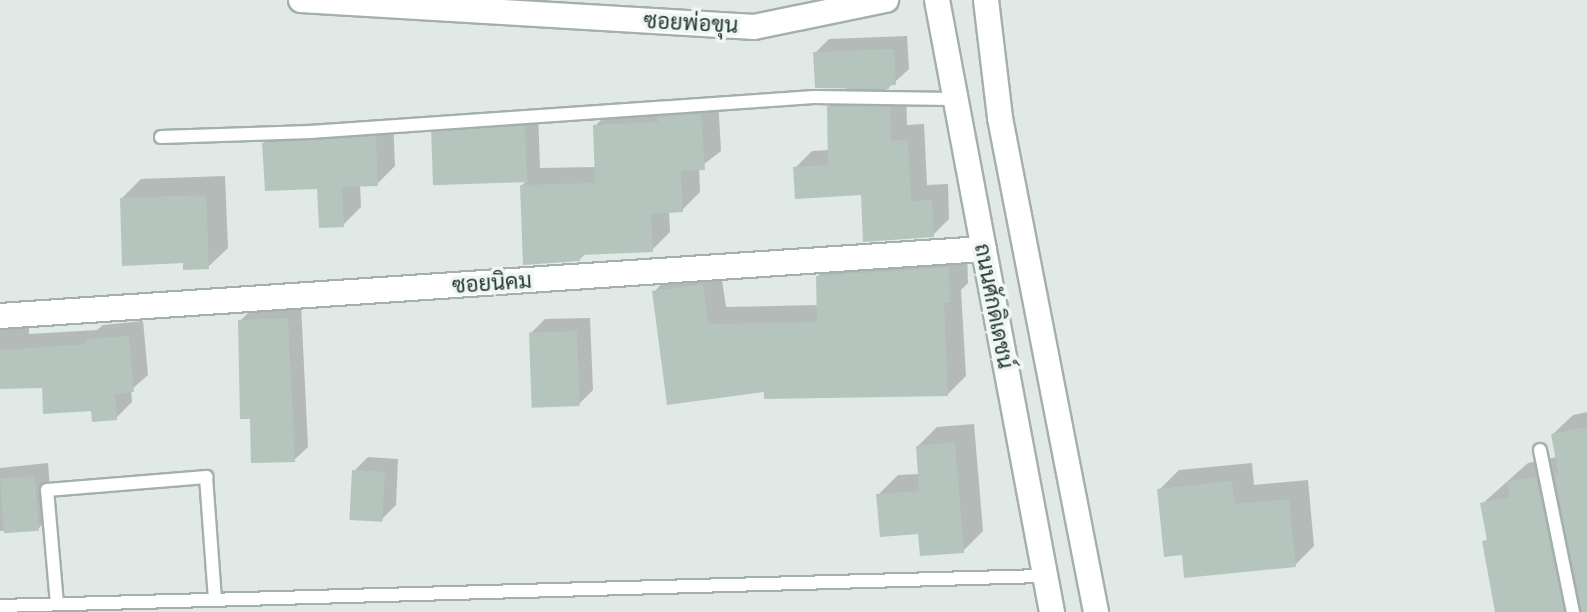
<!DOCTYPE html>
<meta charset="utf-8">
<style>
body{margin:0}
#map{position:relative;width:1587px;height:612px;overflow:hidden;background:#e0e9e5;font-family:"Archivo Narrow",Sarabun,sans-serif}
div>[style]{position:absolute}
.shadow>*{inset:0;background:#0003}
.building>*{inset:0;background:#b6c4be;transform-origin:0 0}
.roads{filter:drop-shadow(2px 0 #a4b0ab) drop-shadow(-2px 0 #a4b0ab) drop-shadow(0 2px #a4b0ab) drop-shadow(0 -2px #a4b0ab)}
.lane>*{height:12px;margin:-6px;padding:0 6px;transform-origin:6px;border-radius:6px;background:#fff}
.street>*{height:24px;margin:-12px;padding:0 12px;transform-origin:12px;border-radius:12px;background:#fff}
.secondary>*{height:24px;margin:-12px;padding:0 12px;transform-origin:12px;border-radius:12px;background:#fff}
span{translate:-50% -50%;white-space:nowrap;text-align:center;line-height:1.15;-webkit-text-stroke:7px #f0f6f3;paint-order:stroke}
.street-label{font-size:22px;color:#233831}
</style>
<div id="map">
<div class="shadow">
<i style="clip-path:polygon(907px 36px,909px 69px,885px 91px,906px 91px,907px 125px,924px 124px,927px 185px,948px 184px,949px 219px,933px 235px,863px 193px,795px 168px,812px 151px,830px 150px,829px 107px,849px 86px,815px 53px,829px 39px)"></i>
<i style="clip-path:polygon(718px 97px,721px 151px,699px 168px,700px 192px,682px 210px,669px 211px,670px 232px,652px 250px,586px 253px,579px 260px,522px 185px,528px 180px,435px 183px,433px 134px,447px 120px,538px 113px,540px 168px,597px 167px,595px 126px,613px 108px,672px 106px,678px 100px)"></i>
<i style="clip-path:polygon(393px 119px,395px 166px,377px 184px,360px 184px,361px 207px,343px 225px,319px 186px,264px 143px,283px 125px)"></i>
<i style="clip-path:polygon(225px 176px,228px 248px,208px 267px,185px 261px,122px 198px,141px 179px)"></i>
<i style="clip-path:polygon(967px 250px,968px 283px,961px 290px,966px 376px,948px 394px,766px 390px,654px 292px,672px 273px,720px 267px,726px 307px,819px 305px,818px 276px,836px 258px)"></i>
<i style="clip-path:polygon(301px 305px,308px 447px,294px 460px,252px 417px,240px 321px,254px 307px)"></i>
<i style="clip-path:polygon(590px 318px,593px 390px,579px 404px,531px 333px,545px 319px)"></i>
<i style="clip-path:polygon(0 320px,29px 320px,29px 334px,97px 330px,103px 325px,143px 321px,148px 375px,131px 390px,132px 402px,116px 418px,43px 386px,0 387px)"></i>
<i style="clip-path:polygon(1587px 412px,1587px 612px,1497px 612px,1484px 542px,1488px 538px,1482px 504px,1528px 463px,1557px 457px,1553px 434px,1573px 415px)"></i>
<i style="clip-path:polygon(974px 424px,983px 531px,963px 551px,920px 532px,878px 495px,898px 475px,920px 474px,918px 446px,937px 427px)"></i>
<i style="clip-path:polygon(368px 457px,398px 459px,396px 505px,382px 519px,354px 471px)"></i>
<i style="clip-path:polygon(48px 463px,52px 515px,38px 529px,0 531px,0 468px)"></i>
<i style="clip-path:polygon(1252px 463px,1254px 485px,1308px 480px,1314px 546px,1295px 565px,1184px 553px,1159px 490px,1179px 470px)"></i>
</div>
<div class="building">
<i style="clip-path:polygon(894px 49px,896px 85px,889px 85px,889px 89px,815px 88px,813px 52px)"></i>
<i style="clip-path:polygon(827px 106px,890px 107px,891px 141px,908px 140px,911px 201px,932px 200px,934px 237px,863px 242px,861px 195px,795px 199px,793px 167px,828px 165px)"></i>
<i style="clip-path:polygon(701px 114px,705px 170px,681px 171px,683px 212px,651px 214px,653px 252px,580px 255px,580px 261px,523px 265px,520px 185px,595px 183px,593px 125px,658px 122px,658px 117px)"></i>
<i style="left:525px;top:126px;width:56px;height:94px;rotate:88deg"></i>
<i style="clip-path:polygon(376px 136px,378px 186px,342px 187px,344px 227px,319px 228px,317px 189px,265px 191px,262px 143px)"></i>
<i style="clip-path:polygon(206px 195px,209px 269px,183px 270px,183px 263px,122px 266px,120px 198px)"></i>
<i style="clip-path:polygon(949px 267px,950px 303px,944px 303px,948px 396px,764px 399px,764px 392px,667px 405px,652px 291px,703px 284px,708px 324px,817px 322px,816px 276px)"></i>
<i style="clip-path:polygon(288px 318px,295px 462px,251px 463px,250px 419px,240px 419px,238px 320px)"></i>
<i style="left:577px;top:331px;width:75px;height:48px;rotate:88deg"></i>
<i style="clip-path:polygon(129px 336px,134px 392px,115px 394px,117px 420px,92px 422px,91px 411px,43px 414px,42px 388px,0 389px,0 350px,86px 344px,85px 339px)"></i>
<i style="clip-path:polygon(1587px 427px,1587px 612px,1582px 612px,1554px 473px,1558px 472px,1551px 434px)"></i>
<i style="clip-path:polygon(955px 442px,964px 553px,920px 556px,918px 534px,880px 537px,876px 494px,919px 491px,916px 446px)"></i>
<i style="left:352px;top:470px;width:33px;height:50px;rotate:3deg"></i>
<i style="left:35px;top:476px;width:55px;height:35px;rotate:86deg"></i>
<i style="clip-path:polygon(1536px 476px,1564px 612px,1495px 612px,1482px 541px,1487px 540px,1480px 503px,1510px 497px,1507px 482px)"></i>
<i style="clip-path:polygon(1232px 481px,1235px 504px,1289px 499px,1296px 567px,1184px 578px,1182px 555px,1164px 557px,1157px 489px)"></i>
</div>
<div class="roads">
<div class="lane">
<i style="left:161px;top:137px;width:149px;rotate:-1.9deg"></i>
<i style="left:310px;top:132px;width:505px;rotate:-3.97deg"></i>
<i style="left:814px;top:97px;width:139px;rotate:0.8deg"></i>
<i style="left:1540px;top:450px;width:165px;rotate:78.5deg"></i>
<i style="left:57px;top:604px;width:114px;rotate:-95deg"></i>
<i style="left:47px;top:490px;width:160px;rotate:-4.7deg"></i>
<i style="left:206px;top:477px;width:122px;rotate:85.8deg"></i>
<i style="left:0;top:606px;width:1044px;rotate:-1.65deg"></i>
</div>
<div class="street">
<i style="left:301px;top:0;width:454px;rotate:3.4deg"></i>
<i style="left:754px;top:27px;width:135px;rotate:-11.6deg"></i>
<i style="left:0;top:316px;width:986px;rotate:-3.9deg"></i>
</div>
<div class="secondary">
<i style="left:937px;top:0;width:623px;rotate:79.36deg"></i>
<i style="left:986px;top:0;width:119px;rotate:83.2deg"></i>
<i style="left:1000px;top:118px;width:503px;rotate:79deg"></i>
</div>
</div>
<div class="street-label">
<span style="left:691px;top:23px;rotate:3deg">ซอยพ่อขุน</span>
<span style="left:492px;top:283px;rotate:-4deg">ซอยนิคม</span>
<span style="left:994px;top:306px;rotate:79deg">ถนนศักดิเดชน์</span>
</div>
</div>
